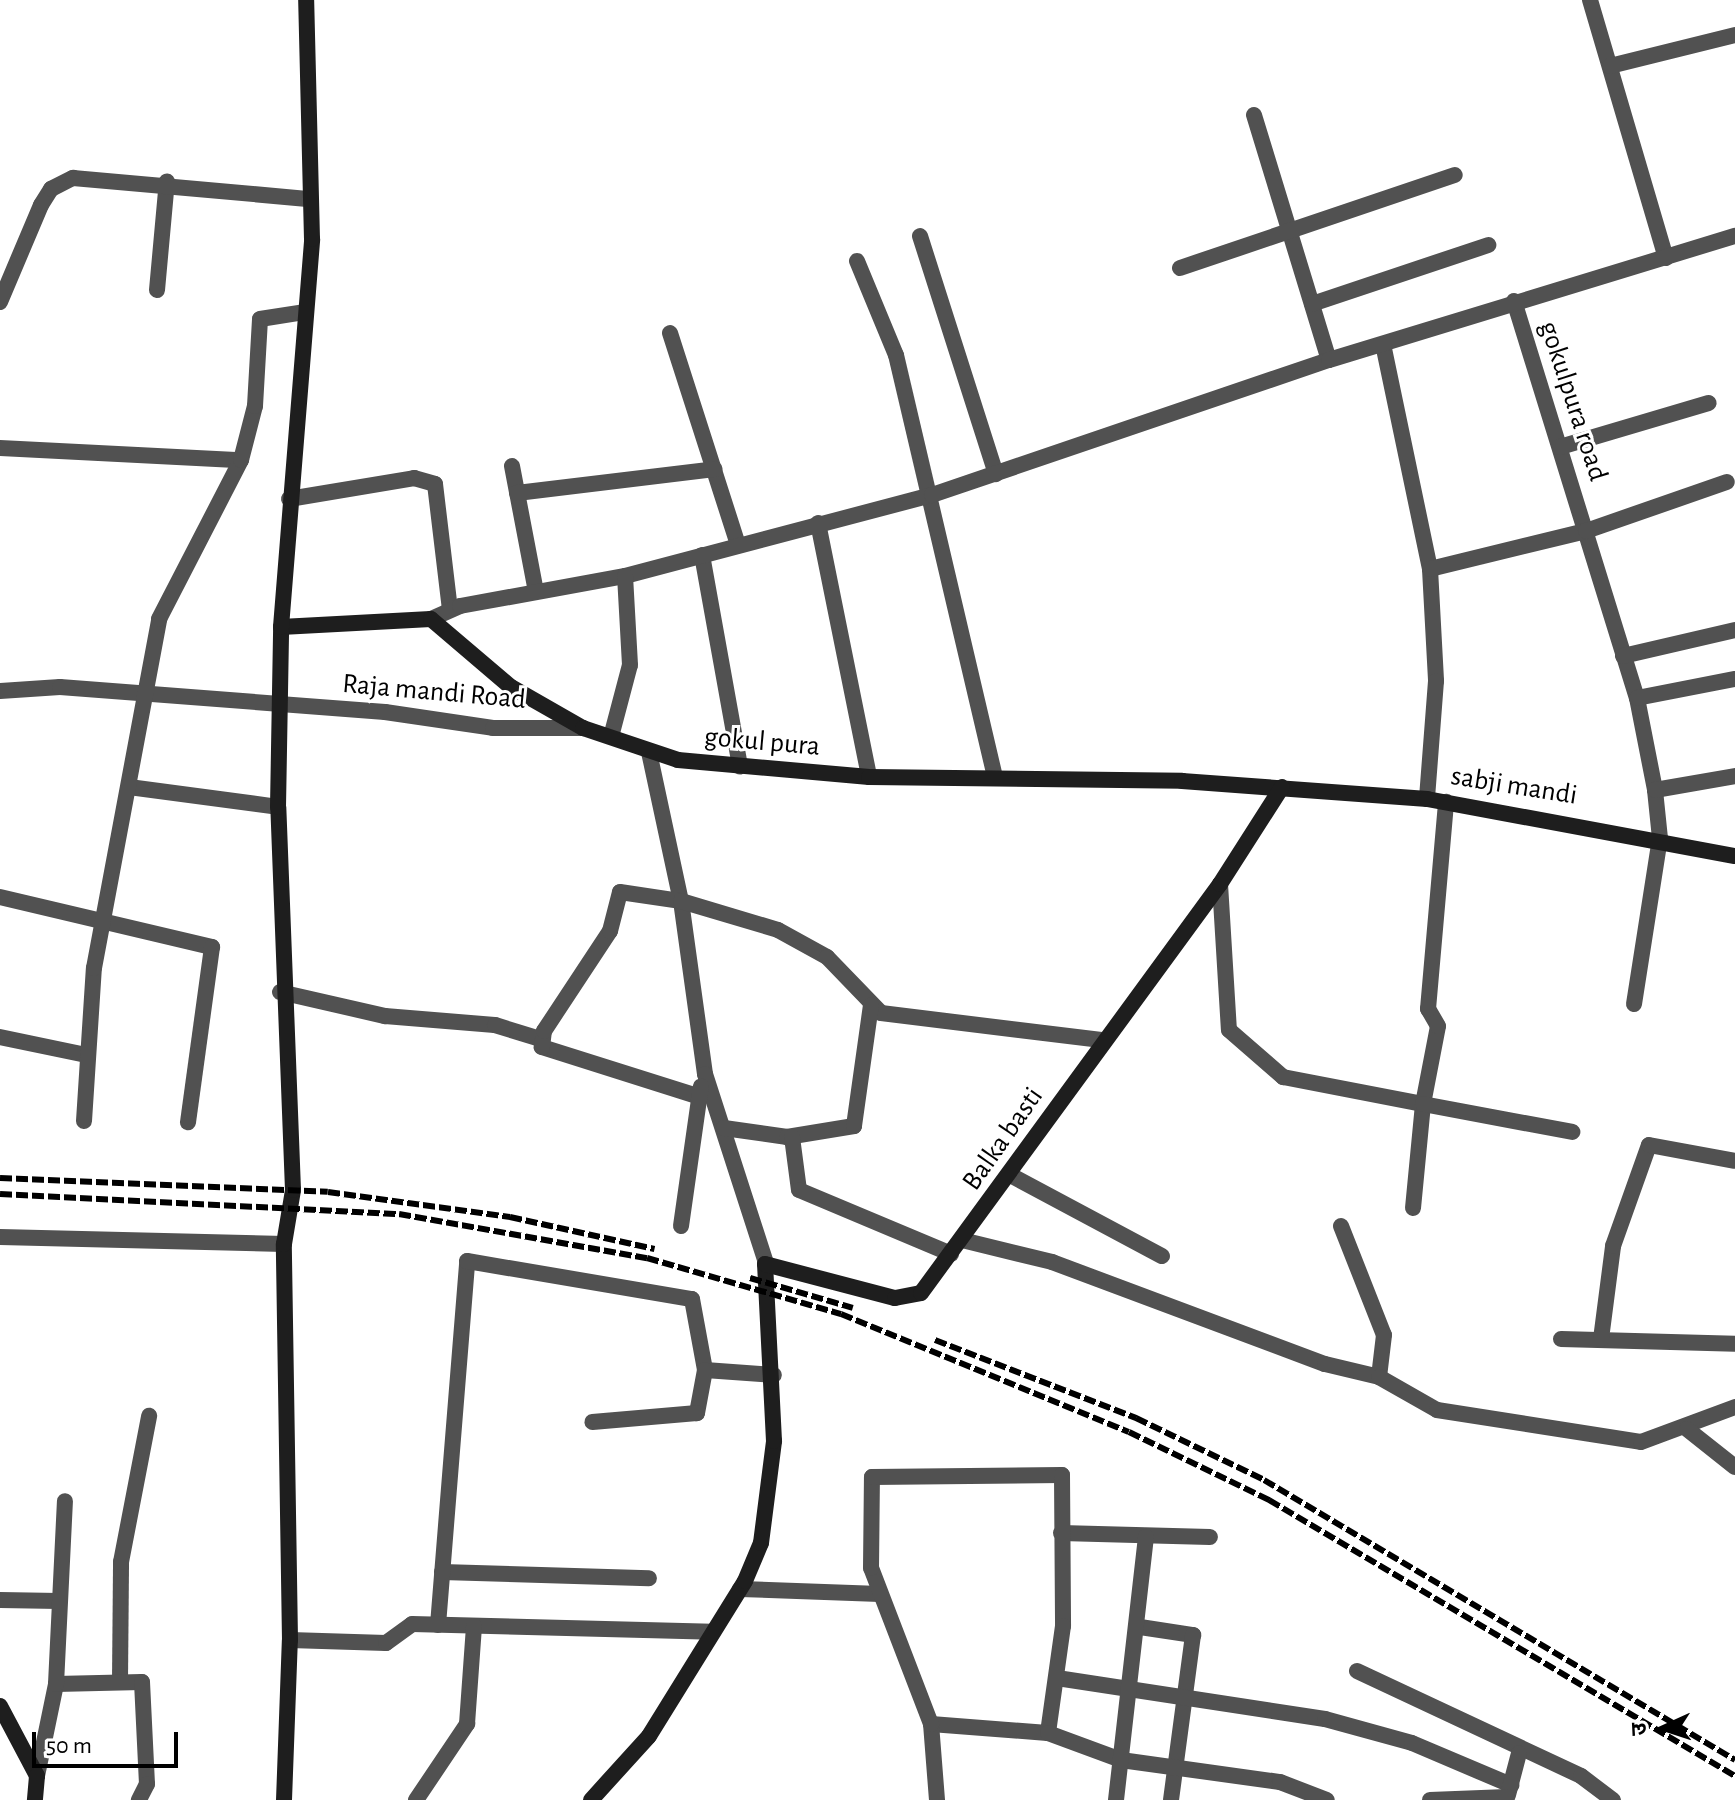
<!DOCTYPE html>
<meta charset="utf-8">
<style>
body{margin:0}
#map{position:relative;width:1735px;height:1800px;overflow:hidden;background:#fff;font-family:"Alegreya Sans","Noto Sans Devanagari",sans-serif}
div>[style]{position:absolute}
.street>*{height:16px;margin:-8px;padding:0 8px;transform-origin:8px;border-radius:8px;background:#515151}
.secondary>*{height:16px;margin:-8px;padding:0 8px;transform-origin:8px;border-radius:8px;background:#1e1e1e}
.rail>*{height:6px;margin-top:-3px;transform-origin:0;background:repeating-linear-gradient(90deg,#000 0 12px,transparent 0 16px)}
span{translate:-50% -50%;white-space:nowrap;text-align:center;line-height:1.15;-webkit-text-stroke:6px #fff;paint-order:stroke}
.street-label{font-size:28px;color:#000}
.north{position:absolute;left:1623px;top:1688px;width:80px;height:80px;-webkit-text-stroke:6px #fff;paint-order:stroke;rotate:267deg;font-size:22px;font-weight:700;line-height:32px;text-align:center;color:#000}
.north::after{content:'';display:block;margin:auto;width:28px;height:36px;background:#000;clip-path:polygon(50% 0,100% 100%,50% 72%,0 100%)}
.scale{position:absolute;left:32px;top:1732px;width:146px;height:36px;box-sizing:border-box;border:4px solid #000;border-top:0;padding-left:10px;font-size:24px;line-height:28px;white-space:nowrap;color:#000;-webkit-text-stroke:6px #fff;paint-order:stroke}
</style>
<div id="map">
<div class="street">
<i style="left:1590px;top:0;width:269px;rotate:73.6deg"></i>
<i style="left:1610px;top:66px;width:129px;rotate:-13.9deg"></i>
<i style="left:1254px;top:115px;width:256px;rotate:73deg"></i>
<i style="left:920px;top:236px;width:250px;rotate:72.3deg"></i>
<i style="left:857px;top:261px;width:102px;rotate:67.5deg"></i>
<i style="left:896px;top:355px;width:434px;rotate:76.8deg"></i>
<i style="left:1180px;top:268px;width:290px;rotate:-18.7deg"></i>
<i style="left:157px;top:290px;width:109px;rotate:-84.8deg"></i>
<i style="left:1514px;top:301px;width:416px;rotate:72.8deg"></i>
<i style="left:1637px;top:698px;width:94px;rotate:78.9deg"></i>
<i style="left:1655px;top:790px;width:48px;rotate:84.1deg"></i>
<i style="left:1660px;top:838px;width:168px;rotate:98.9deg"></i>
<i style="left:0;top:302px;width:105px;rotate:-67.1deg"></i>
<i style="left:41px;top:205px;width:19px;rotate:-58deg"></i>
<i style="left:51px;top:189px;width:25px;rotate:-27deg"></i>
<i style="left:73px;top:178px;width:238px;rotate:5.1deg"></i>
<i style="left:1312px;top:304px;width:186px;rotate:-18.5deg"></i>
<i style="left:670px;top:333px;width:223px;rotate:72.2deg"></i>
<i style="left:1383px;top:344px;width:230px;rotate:78.2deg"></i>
<i style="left:1430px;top:569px;width:112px;rotate:86.9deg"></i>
<i style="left:1436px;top:681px;width:118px;rotate:94.4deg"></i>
<i style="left:1560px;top:447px;width:155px;rotate:-16.5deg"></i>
<i style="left:0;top:448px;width:241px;rotate:2.9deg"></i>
<i style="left:512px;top:466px;width:128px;rotate:79.2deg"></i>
<i style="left:517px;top:493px;width:199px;rotate:-6.9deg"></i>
<i style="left:289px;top:499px;width:127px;rotate:-9.5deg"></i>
<i style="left:414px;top:478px;width:22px;rotate:16deg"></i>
<i style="left:435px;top:484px;width:126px;rotate:83.2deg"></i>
<i style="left:818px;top:523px;width:259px;rotate:78.6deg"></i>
<i style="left:702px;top:555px;width:215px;rotate:79.8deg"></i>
<i style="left:1430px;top:569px;width:161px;rotate:-13.7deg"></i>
<i style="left:1586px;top:531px;width:149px;rotate:-19.2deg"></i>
<i style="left:431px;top:619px;width:32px;rotate:-24deg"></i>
<i style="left:460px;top:606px;width:168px;rotate:-10.3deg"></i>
<i style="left:625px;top:576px;width:318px;rotate:-14.8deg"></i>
<i style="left:932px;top:495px;width:419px;rotate:-18.8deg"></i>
<i style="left:1329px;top:360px;width:425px;rotate:-17deg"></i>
<i style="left:1623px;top:656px;width:115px;rotate:-13.1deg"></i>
<i style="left:0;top:691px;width:60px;rotate:-3.8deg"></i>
<i style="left:60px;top:687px;width:326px;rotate:4.4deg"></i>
<i style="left:385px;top:712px;width:109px;rotate:8.4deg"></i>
<i style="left:493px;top:728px;width:90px"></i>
<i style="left:1637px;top:698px;width:100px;rotate:-11deg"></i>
<i style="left:612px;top:733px;width:70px;rotate:-75.2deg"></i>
<i style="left:630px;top:665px;width:89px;rotate:-93.2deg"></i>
<i style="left:649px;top:752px;width:152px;rotate:77.9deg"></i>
<i style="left:681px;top:901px;width:175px;rotate:82.1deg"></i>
<i style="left:705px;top:1074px;width:199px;rotate:72.1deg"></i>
<i style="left:129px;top:787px;width:150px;rotate:7.6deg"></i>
<i style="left:1655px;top:790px;width:81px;rotate:-9.9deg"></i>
<i style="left:1220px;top:884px;width:146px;rotate:86.5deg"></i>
<i style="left:1229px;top:1030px;width:72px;rotate:41deg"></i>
<i style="left:1283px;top:1077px;width:143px;rotate:10.9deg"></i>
<i style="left:1423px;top:1104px;width:79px;rotate:-79.1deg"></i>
<i style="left:1438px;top:1026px;width:20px;rotate:-120deg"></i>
<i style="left:1428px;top:1009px;width:208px;rotate:-85deg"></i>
<i style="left:0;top:897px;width:218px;rotate:13.3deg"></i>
<i style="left:212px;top:947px;width:177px;rotate:97.8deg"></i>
<i style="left:280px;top:992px;width:108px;rotate:12.9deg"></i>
<i style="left:385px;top:1016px;width:110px;rotate:4.7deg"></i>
<i style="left:495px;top:1025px;width:47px;rotate:17.3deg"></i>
<i style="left:0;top:1037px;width:88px;rotate:11.8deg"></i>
<i style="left:697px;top:1096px;width:163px;rotate:-162.5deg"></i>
<i style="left:542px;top:1047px;width:16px;rotate:-83deg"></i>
<i style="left:544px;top:1031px;width:120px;rotate:-56.6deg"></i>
<i style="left:610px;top:931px;width:40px;rotate:-75.6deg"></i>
<i style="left:620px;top:892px;width:62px;rotate:8.4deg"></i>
<i style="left:681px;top:901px;width:101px;rotate:16.6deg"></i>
<i style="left:778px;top:930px;width:56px;rotate:28.9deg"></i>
<i style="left:827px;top:957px;width:78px;rotate:46deg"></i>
<i style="left:881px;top:1013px;width:222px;rotate:7deg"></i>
<i style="left:84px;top:1121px;width:153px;rotate:-86.3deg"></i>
<i style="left:94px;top:968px;width:355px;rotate:-79.4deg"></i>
<i style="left:159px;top:619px;width:179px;rotate:-62.7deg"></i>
<i style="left:241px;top:460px;width:56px;rotate:-75.5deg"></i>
<i style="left:255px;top:406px;width:87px;rotate:-86.7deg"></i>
<i style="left:260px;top:319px;width:46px;rotate:-8.8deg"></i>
<i style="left:724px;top:1128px;width:64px;rotate:8.1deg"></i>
<i style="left:787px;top:1137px;width:68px;rotate:-9.3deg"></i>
<i style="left:854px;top:1126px;width:122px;rotate:-82deg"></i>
<i style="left:792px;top:1137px;width:53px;rotate:82.5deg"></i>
<i style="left:799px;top:1190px;width:165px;rotate:22.8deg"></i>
<i style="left:1012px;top:1176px;width:170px;rotate:28.1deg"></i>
<i style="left:1413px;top:1208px;width:104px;rotate:-84.5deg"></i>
<i style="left:1423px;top:1104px;width:152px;rotate:10.6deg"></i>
<i style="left:681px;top:1226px;width:141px;rotate:-81.9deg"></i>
<i style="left:1341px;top:1226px;width:117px;rotate:68.5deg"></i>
<i style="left:1384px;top:1335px;width:42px;rotate:96.8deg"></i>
<i style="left:0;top:1237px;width:284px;rotate:1.4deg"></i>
<i style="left:962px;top:1240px;width:93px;rotate:13.7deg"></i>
<i style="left:1052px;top:1262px;width:291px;rotate:20.5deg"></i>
<i style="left:1325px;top:1364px;width:56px;rotate:13.5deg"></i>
<i style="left:1379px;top:1377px;width:67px;rotate:29.6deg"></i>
<i style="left:1437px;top:1410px;width:206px;rotate:8.9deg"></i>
<i style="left:1641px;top:1442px;width:100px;rotate:-20.4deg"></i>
<i style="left:1561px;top:1339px;width:174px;rotate:1.6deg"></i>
<i style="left:1601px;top:1339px;width:94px;rotate:-82.6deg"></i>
<i style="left:1613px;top:1246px;width:107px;rotate:-70.4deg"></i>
<i style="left:1649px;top:1145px;width:87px;rotate:10.5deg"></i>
<i style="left:705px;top:1370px;width:69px;rotate:4.1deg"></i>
<i style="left:1687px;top:1429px;width:61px;rotate:38.4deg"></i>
<i style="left:1061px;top:1533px;width:149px;rotate:1.5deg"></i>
<i style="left:442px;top:1572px;width:207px;rotate:1.7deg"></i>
<i style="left:740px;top:1589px;width:140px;rotate:2deg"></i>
<i style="left:0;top:1600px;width:59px;rotate:1deg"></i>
<i style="left:438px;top:1625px;width:365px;rotate:-85.4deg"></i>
<i style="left:467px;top:1261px;width:228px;rotate:9.6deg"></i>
<i style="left:692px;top:1299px;width:72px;rotate:79.6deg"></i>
<i style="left:705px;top:1370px;width:44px;rotate:100.5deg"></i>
<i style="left:697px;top:1413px;width:105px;rotate:175.1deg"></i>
<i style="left:1140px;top:1627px;width:54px;rotate:8.6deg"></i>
<i style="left:1193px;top:1635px;width:166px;rotate:97.6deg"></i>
<i style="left:290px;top:1640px;width:96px;rotate:1.8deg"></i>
<i style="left:386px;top:1643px;width:32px;rotate:-36deg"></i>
<i style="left:412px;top:1624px;width:300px;rotate:1.5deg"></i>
<i style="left:1357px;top:1671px;width:247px;rotate:25.1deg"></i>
<i style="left:1581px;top:1776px;width:40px;rotate:37deg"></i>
<i style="left:1057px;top:1678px;width:271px;rotate:8.7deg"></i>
<i style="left:1325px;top:1719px;width:90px;rotate:15.4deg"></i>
<i style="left:1412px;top:1743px;width:108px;rotate:23deg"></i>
<i style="left:120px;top:1681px;width:119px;rotate:-89.5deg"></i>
<i style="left:121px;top:1562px;width:149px;rotate:-79.1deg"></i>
<i style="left:56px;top:1684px;width:86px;rotate:-1.3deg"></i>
<i style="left:142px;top:1682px;width:102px;rotate:87.2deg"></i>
<i style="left:147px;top:1784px;width:18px;rotate:117deg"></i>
<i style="left:931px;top:1724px;width:117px;rotate:4.4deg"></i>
<i style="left:37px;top:1776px;width:94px;rotate:-78.3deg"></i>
<i style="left:56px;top:1684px;width:183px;rotate:-87.2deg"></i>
<i style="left:1508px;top:1795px;width:43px;rotate:-75.3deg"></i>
<i style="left:416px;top:1800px;width:92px;rotate:-56.1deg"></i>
<i style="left:467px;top:1724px;width:98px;rotate:-85.9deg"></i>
<i style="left:937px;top:1800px;width:76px;rotate:-94.5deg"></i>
<i style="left:931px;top:1724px;width:167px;rotate:-111deg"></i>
<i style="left:871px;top:1568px;width:91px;rotate:-89.4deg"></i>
<i style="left:872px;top:1477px;width:190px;rotate:-0.6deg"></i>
<i style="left:1062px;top:1475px;width:151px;rotate:89.6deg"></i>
<i style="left:1063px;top:1626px;width:108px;rotate:98deg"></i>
<i style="left:1048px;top:1733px;width:78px;rotate:20.3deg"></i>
<i style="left:1121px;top:1760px;width:161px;rotate:7.9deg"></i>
<i style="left:1280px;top:1782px;width:50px;rotate:21deg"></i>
<i style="left:1116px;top:1800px;width:265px;rotate:-83.5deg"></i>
<i style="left:1430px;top:1800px;width:77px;rotate:-2.2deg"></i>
</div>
<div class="secondary">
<i style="left:281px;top:627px;width:150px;rotate:-3.1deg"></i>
<i style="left:431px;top:619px;width:105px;rotate:40.4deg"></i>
<i style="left:511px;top:687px;width:83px;rotate:29.7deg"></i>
<i style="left:583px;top:728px;width:100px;rotate:18.6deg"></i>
<i style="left:678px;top:760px;width:192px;rotate:5.1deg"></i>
<i style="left:869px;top:777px;width:313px;rotate:0.7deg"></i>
<i style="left:1182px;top:781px;width:246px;rotate:4.2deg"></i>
<i style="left:1427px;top:799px;width:313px;rotate:10.5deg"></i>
<i style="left:0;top:1706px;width:79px;rotate:62.1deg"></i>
<i style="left:37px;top:1776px;width:24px;rotate:95deg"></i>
<i style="left:284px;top:1800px;width:160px;rotate:-87.9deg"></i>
<i style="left:290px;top:1640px;width:396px;rotate:-90.9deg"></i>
<i style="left:284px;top:1244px;width:55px;rotate:-80.5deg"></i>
<i style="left:293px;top:1190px;width:383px;rotate:-92.2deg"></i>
<i style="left:278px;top:807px;width:180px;rotate:-89deg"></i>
<i style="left:281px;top:627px;width:389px;rotate:-85.4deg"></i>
<i style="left:312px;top:239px;width:239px;rotate:-91.4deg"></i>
<i style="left:591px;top:1800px;width:86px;rotate:-47.8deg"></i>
<i style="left:649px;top:1736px;width:182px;rotate:-58.2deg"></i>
<i style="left:745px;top:1581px;width:41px;rotate:-67.2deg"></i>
<i style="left:761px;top:1543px;width:103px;rotate:-82.7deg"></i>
<i style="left:774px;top:1441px;width:177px;rotate:-92.9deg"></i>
<i style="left:765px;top:1264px;width:134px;rotate:14.7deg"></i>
<i style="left:895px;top:1298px;width:26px;rotate:-11deg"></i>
<i style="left:921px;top:1293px;width:507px;rotate:-53.83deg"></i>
<i style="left:1220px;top:884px;width:115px;rotate:-57.4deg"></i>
</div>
<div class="rail">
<i style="left:0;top:1178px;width:328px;rotate:2.4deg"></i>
<i style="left:328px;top:1192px;width:184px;rotate:7.8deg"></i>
<i style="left:510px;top:1217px;width:148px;rotate:12.5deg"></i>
<i style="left:0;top:1194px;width:400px;rotate:2.9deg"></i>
<i style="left:399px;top:1214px;width:252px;rotate:10.1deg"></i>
<i style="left:647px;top:1258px;width:202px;rotate:16.1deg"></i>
<i style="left:841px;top:1314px;width:311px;rotate:22.3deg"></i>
<i style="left:1129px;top:1432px;width:156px;rotate:25.9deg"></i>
<i style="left:1269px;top:1500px;width:542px;rotate:30.64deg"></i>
<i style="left:750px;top:1278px;width:107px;rotate:16.2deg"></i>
<i style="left:935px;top:1340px;width:216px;rotate:21.2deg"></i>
<i style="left:1136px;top:1418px;width:142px;rotate:25.8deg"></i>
<i style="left:1264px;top:1480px;width:548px;rotate:30.73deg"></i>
</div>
<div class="street-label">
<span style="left:1573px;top:401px;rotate:72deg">gokulpura road</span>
<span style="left:434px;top:692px;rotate:5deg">Raja mandi Road</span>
<span style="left:762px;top:742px;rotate:5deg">gokul pura</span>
<span style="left:1514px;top:786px;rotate:9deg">sabji mandi</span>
<span style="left:1003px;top:1139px;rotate:-55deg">Balka basti</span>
</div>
<div class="north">उ</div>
<div class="scale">50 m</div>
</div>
